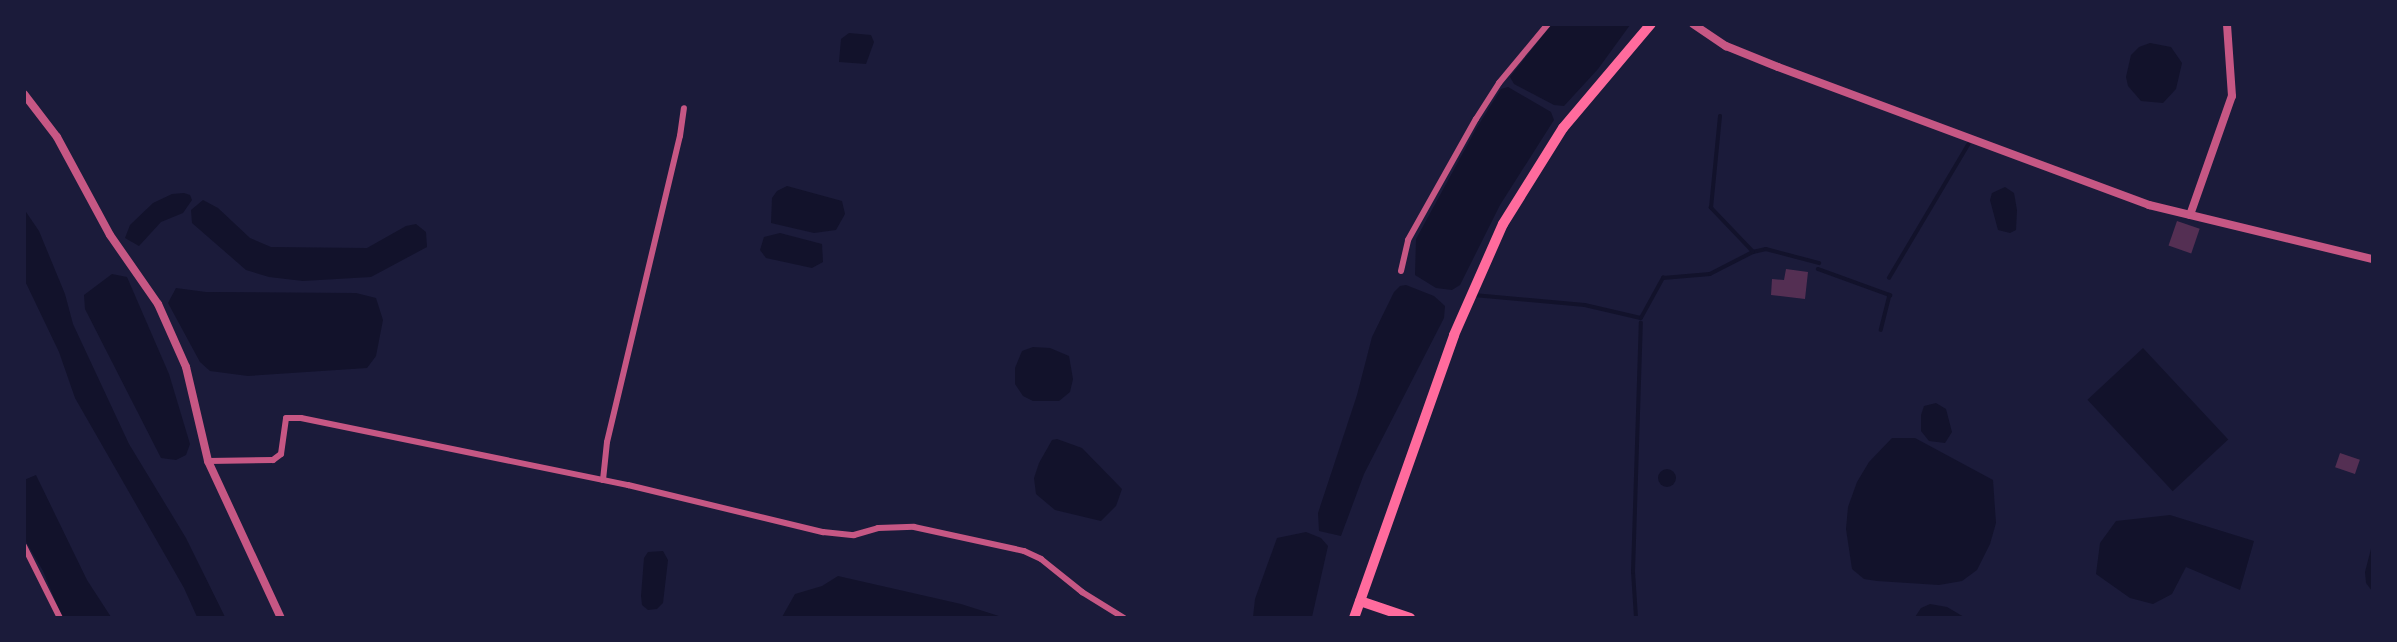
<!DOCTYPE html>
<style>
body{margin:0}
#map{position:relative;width:2397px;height:642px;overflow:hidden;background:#1b1b3a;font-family:Rubik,sans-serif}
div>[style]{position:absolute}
.water>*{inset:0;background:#12122b;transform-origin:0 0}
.round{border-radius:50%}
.stream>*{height:3.5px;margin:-1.75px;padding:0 1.75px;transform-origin:1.75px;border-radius:1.75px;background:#12122b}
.building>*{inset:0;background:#542f53;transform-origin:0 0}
.minor>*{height:6px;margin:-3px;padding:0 3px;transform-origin:3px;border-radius:3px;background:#c65784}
.tertiary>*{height:8px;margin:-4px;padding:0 4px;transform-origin:4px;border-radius:4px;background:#c65784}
.primary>*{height:10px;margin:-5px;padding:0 5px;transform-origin:5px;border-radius:5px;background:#ff6b9d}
.trunk>*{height:10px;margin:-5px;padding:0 5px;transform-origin:5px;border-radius:5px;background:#ff6b9d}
span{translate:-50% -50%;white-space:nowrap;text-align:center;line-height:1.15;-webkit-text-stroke:5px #1b1b3a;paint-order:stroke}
.frame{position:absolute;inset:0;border:26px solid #1b1b3a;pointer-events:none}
</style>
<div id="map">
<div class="water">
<i style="clip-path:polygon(1551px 25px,1630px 25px,1598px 69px,1564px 106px,1554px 105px,1514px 84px,1510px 77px)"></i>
<i style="clip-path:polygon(849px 33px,871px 35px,874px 42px,866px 64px,839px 62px,841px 39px)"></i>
<i style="clip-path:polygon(2150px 43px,2171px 47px,2182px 63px,2176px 89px,2163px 103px,2141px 101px,2128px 86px,2126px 77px,2131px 55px,2139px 47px)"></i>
<i style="clip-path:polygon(1508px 87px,1551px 112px,1554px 120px,1500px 205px,1460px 285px,1452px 290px,1436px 288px,1415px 275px,1416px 239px,1476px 129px,1501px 89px)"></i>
<i style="clip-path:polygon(787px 186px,842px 201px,845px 214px,836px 230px,814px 233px,771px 223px,772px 198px,777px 191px)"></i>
<i style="clip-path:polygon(2005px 187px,2014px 193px,2017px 210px,2016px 230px,2010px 233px,1998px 230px,1990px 200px,1992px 193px)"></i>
<i style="clip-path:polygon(184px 193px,190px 195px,192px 200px,183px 213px,161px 222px,139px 246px,125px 238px,130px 225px,153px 203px,172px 194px)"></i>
<i style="clip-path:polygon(203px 200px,218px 208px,250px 238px,271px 247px,367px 248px,406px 226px,416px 224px,426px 232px,427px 247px,371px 277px,303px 281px,269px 277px,246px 270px,192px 223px,191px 210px)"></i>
<i style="clip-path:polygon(24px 209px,39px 231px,65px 294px,73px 324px,129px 444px,186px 538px,225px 617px,197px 617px,184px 588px,75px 398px,59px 352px,25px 281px)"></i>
<i style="clip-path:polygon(780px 233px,822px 244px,823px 262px,812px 268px,766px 258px,760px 250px,764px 237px)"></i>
<i style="clip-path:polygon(112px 274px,127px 277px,169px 374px,190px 444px,186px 455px,176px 460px,161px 458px,85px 309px,84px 295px)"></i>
<i style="clip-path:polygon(1406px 285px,1434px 296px,1445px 306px,1444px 318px,1364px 474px,1341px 536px,1319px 531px,1318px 513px,1357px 395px,1372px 337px,1394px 292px,1400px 286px)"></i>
<i style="clip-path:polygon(176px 288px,206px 292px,356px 293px,376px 298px,383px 320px,376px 356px,367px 368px,248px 376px,210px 371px,200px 362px,168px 303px)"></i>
<i style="clip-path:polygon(1033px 347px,1050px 348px,1069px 356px,1073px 379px,1070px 392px,1059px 401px,1033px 401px,1023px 396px,1015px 384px,1015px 368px,1022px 351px)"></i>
<i style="left:2143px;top:348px;width:125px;height:76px;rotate:47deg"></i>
<i style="clip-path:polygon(1936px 403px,1946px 409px,1952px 432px,1945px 443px,1929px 441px,1921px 431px,1921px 415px,1924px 406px)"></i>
<i style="clip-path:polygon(1892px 438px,1915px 438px,1993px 480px,1996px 523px,1990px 544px,1977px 570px,1962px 581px,1939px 585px,1877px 581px,1864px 579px,1852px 569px,1846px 529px,1848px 507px,1857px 482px,1869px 462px)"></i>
<i style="clip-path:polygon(1057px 439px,1082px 448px,1122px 489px,1116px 506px,1101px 521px,1055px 510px,1036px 494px,1034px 478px,1039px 463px,1052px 440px)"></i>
<i class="round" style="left:1658px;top:469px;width:18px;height:18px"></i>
<i style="clip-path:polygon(36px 475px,87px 580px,111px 617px,62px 617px,43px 571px,25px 540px,24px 480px)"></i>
<i style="clip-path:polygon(2170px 515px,2254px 541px,2240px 590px,2186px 567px,2172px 594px,2153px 604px,2130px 598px,2096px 574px,2100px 543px,2116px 521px)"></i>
<i style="clip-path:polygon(1306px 532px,1321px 538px,1328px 546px,1312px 617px,1253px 617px,1255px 599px,1277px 538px)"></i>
<i style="clip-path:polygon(2372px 545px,2372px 591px,2366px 583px,2365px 572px)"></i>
<i style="clip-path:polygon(663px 551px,668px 560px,663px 603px,657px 609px,648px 610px,642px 605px,641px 596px,644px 558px,648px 552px)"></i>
<i style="clip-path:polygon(838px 576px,961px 604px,1002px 617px,782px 617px,795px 594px,822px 586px)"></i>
<i style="clip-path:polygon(1930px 604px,1947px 607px,1964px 617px,1915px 617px,1921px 608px)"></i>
</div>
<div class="stream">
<i style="left:1753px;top:252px;width:13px;rotate:-13deg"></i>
<i style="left:1766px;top:249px;width:55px;rotate:14.8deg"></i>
<i style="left:1818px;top:269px;width:77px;rotate:19.9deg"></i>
<i style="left:1890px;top:295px;width:36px;rotate:104deg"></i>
<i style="left:1889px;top:278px;width:155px;rotate:-59.3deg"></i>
<i style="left:1474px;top:295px;width:111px;rotate:5.1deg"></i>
<i style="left:1585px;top:305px;width:57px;rotate:13.1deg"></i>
<i style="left:1641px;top:318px;width:46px;rotate:-61.2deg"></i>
<i style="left:1663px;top:278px;width:47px;rotate:-4.9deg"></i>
<i style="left:1710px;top:274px;width:48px;rotate:-27.1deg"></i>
<i style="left:1753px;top:252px;width:61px;rotate:-133.7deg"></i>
<i style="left:1711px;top:208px;width:92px;rotate:-84.4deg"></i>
<i style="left:1636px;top:618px;width:46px;rotate:-93.7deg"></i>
<i style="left:1633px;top:572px;width:249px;rotate:-88.2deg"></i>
</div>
<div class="building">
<i style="left:2177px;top:221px;width:24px;height:26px;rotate:19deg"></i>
<i style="clip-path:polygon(1786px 269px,1808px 272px,1805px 299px,1771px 295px,1772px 279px,1784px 280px)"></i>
<i style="left:2340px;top:453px;width:21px;height:15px;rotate:19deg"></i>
</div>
<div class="minor">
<i style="left:1401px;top:271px;width:32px;rotate:-77deg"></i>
<i style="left:1408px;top:240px;width:139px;rotate:-60.7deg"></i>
<i style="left:1476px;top:119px;width:43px;rotate:-57.4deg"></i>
<i style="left:1499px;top:83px;width:77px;rotate:-50.3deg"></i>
<i style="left:208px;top:461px;width:65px;rotate:-0.9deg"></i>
<i style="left:273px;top:460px;width:10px;rotate:-37deg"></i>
<i style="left:281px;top:454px;width:36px;rotate:-82deg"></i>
<i style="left:286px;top:418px;width:15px"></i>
<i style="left:301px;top:418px;width:334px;rotate:11.6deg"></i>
<i style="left:628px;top:485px;width:201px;rotate:13.6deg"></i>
<i style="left:823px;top:532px;width:31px;rotate:6deg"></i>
<i style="left:854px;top:535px;width:25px;rotate:-16deg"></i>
<i style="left:878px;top:528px;width:36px;rotate:-2deg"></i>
<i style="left:914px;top:527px;width:113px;rotate:12.3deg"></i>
<i style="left:1024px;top:551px;width:19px;rotate:25deg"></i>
<i style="left:1041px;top:559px;width:53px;rotate:38.8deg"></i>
<i style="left:1082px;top:592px;width:49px;rotate:31.8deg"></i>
<i style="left:603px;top:480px;width:38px;rotate:-84deg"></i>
<i style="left:607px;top:442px;width:315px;rotate:-76.6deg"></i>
<i style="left:680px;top:136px;width:28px;rotate:-82deg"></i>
<i style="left:24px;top:546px;width:80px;rotate:63.4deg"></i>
</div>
<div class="tertiary">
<i style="left:1693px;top:24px;width:40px;rotate:34deg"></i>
<i style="left:1726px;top:46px;width:56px;rotate:22deg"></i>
<i style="left:1778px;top:67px;width:396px;rotate:20.4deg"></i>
<i style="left:2149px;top:205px;width:229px;rotate:13.6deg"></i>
<i style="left:24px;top:94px;width:54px;rotate:52.5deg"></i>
<i style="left:57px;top:137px;width:111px;rotate:61.6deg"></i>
<i style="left:110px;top:235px;width:84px;rotate:55.2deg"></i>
<i style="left:158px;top:304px;width:69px;rotate:66deg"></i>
<i style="left:186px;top:367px;width:97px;rotate:76.8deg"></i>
<i style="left:208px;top:461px;width:173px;rotate:65.1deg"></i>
<i style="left:2190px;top:215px;width:126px;rotate:-70.6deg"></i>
<i style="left:2232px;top:96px;width:72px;rotate:-94deg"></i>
</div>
<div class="primary">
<i style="left:1360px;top:601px;width:53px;rotate:18.8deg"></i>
</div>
<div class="trunk">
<i style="left:1354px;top:618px;width:300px;rotate:-70.5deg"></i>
<i style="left:1454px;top:335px;width:121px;rotate:-66.2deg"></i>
<i style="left:1503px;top:224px;width:113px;rotate:-58deg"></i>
<i style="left:1563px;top:128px;width:136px;rotate:-49.8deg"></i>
</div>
<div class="frame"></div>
</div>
